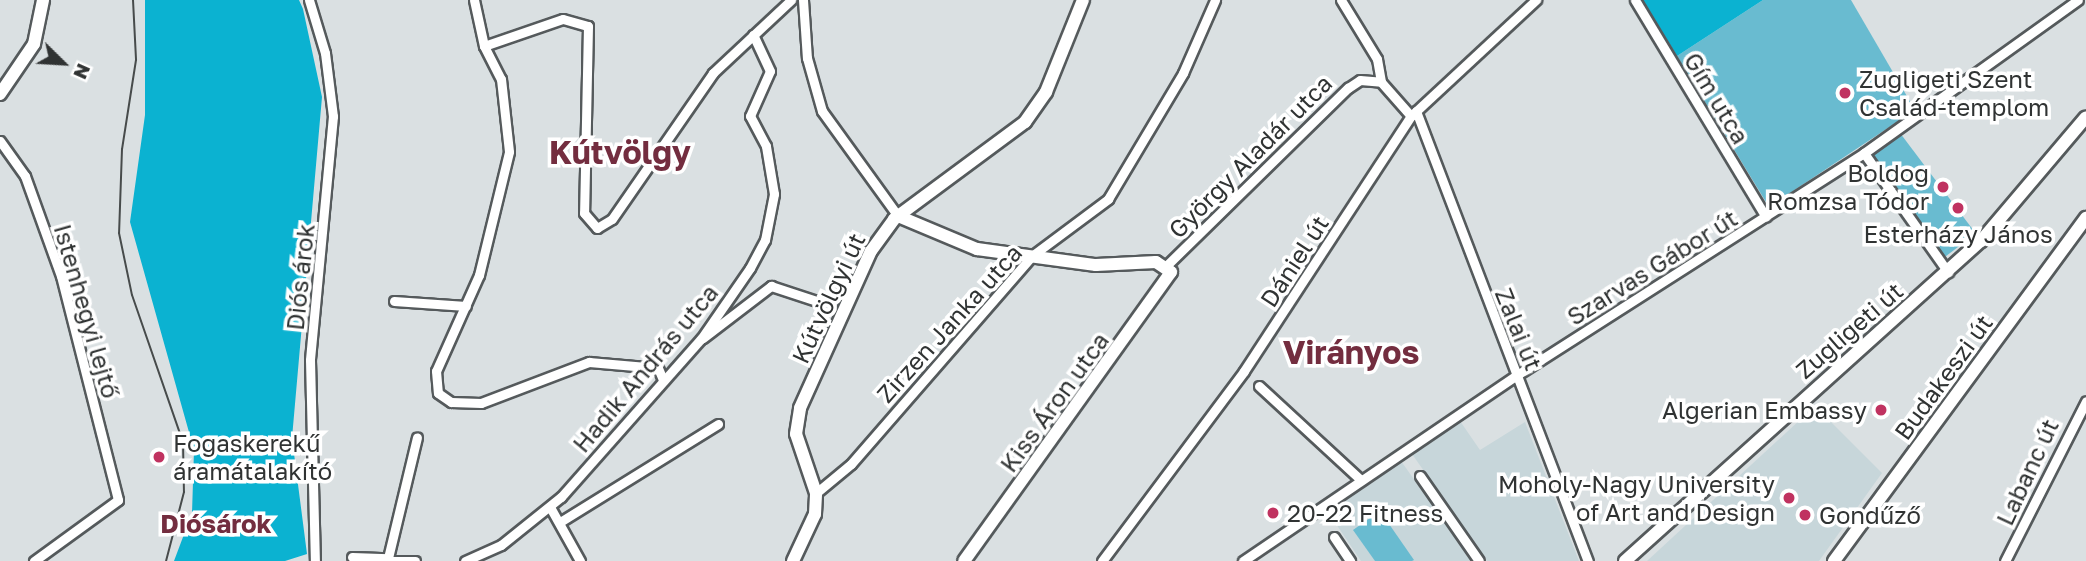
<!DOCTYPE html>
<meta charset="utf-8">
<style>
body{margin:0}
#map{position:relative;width:2086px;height:561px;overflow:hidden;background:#dae0e2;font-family:"Golos Text",sans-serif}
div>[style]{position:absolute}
.built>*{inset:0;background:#c7d6da}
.green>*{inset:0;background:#69bbd0;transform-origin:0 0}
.forest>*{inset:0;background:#0bb2d1}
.roads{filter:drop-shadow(2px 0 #555a5c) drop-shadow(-2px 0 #555a5c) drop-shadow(0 2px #555a5c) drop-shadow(0 -2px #555a5c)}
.street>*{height:9px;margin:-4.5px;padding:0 4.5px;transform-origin:4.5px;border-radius:4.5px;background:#fff}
.secondary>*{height:12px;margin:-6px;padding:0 6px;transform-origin:6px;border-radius:6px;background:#fff}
.tram>*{height:2px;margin:-1px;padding:0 1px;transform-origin:1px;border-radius:1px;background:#474b4b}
.dots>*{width:19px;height:19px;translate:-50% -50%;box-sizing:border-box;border:4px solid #fff;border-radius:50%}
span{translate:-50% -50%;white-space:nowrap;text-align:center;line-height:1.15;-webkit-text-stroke:7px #fff;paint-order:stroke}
.poi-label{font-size:24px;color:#303333}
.left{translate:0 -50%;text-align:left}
.right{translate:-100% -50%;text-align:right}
.street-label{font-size:24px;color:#303333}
.neighbourhood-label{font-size:26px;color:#732d3f;font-weight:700}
.district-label{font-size:32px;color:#732d3f;font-weight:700}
.north{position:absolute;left:28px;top:28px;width:70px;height:70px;-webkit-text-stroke:5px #fff;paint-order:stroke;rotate:114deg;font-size:19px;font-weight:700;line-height:28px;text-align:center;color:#303333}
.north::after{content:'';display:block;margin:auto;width:24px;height:32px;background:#303333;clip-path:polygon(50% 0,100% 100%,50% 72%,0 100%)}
</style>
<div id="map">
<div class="built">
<i style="clip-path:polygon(1815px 406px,1882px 473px,1819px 561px,1647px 561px)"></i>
<i style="clip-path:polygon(1460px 421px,1480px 450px,1525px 422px,1579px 561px,1487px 561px,1412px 454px)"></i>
<i style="clip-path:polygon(1401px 461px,1472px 561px,1361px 561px,1328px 512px)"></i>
</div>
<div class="green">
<i style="clip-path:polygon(1763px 0,1851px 0,1915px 110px,1769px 207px,1677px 56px)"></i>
<i style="left:1897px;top:129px;width:131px;height:41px;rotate:53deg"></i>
<i style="clip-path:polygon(1380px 511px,1414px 560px,1412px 561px,1375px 561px,1353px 530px)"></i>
</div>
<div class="forest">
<i style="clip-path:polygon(145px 0,299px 0,303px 9px,322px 97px,292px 438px,307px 554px,285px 561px,174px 561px,192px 513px,194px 450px,130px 222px,145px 115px)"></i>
<i style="clip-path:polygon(1642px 0,1763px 0,1677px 56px)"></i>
</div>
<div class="roads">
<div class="street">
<i style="left:309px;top:0;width:55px;rotate:73.2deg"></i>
<i style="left:325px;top:53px;width:64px;rotate:82.8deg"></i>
<i style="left:333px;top:116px;width:245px;rotate:95.4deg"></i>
<i style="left:310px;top:360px;width:201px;rotate:88.6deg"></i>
<i style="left:474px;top:0;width:47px;rotate:77.7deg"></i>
<i style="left:484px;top:46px;width:37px;rotate:63deg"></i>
<i style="left:501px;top:79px;width:73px;rotate:83.7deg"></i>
<i style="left:509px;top:152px;width:127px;rotate:103.7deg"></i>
<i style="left:479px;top:275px;width:105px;rotate:114.1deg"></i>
<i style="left:436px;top:371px;width:22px;rotate:85deg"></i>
<i style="left:438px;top:393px;width:16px;rotate:35deg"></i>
<i style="left:451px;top:402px;width:30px;rotate:2deg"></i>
<i style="left:481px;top:403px;width:116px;rotate:-20.8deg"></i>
<i style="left:589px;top:362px;width:69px;rotate:5deg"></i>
<i style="left:658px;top:368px;width:13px;rotate:67deg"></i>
<i style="left:803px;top:0;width:58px;rotate:86.1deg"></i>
<i style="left:807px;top:58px;width:55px;rotate:74.2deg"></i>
<i style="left:822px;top:111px;width:130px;rotate:54.1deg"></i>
<i style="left:1341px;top:0;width:69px;rotate:58.6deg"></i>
<i style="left:1377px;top:59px;width:23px;rotate:80deg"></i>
<i style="left:1381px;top:82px;width:45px;rotate:48.6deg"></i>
<i style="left:1635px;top:0;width:253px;rotate:58.9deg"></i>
<i style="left:484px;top:46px;width:83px;rotate:-18.9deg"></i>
<i style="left:563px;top:19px;width:26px;rotate:16deg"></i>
<i style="left:588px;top:26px;width:187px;rotate:91.2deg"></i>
<i style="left:584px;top:213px;width:20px;rotate:49deg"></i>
<i style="left:597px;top:228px;width:17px;rotate:-31deg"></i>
<i style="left:612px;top:219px;width:178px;rotate:-55.3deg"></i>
<i style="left:713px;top:73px;width:107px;rotate:-43.1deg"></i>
<i style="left:1416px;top:111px;width:482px;rotate:69.1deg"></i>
<i style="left:0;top:141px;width:43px;rotate:54.5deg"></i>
<i style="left:25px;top:176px;width:106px;rotate:70.2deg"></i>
<i style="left:61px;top:276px;width:231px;rotate:75.7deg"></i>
<i style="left:118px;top:500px;width:104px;rotate:144deg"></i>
<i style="left:1864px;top:153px;width:146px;rotate:54.8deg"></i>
<i style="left:1166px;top:266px;width:255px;rotate:-44.4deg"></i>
<i style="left:1348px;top:88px;width:14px;rotate:-34deg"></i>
<i style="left:1360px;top:80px;width:21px;rotate:5deg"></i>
<i style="left:394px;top:301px;width:72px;rotate:4deg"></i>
<i style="left:703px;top:338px;width:86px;rotate:-37.4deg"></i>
<i style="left:771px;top:286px;width:48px;rotate:18.1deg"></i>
<i style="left:817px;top:301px;width:37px;rotate:-17deg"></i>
<i style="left:1259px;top:386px;width:139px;rotate:42.7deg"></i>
<i style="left:1420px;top:476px;width:103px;rotate:55.2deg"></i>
<i style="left:816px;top:493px;width:45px;rotate:-39.6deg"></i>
<i style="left:851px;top:464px;width:277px;rotate:-49deg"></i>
<i style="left:1033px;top:255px;width:94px;rotate:-36.7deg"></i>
<i style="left:1108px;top:199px;width:147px;rotate:-59.2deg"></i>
<i style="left:1183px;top:73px;width:80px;rotate:-66.3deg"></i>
<i style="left:550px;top:507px;width:62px;rotate:60.9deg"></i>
<i style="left:560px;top:522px;width:186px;rotate:-31.8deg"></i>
<i style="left:1334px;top:537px;width:29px;rotate:56deg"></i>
<i style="left:352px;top:557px;width:36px;rotate:2deg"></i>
<i style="left:388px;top:558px;width:124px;rotate:-76.5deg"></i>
<i style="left:387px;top:561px;width:28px"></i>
<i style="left:465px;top:561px;width:39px;rotate:-24deg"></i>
<i style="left:501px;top:545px;width:77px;rotate:-38.7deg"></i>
<i style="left:561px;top:497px;width:211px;rotate:-48.5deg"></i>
<i style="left:701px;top:339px;width:86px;rotate:-55.4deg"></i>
<i style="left:750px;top:268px;width:32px;rotate:-62deg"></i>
<i style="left:765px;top:240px;width:47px;rotate:-78.9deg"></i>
<i style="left:774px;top:194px;width:49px;rotate:-99.5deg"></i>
<i style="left:766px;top:146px;width:34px;rotate:-118deg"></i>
<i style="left:750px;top:116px;width:49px;rotate:-66deg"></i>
<i style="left:770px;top:71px;width:40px;rotate:-115deg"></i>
<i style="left:1102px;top:561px;width:237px;rotate:-53.2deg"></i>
<i style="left:1244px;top:371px;width:305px;rotate:-56.8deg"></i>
<i style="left:1411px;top:116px;width:171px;rotate:-42.9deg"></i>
<i style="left:1243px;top:561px;width:331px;rotate:-34.2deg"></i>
<i style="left:1517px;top:375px;width:412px;rotate:-32.6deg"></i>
<i style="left:1864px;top:153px;width:263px;rotate:-35.6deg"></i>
<i style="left:2005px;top:561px;width:179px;rotate:-63.1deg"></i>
</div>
<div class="secondary">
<i style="left:0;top:94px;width:60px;rotate:-55.8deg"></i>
<i style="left:34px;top:44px;width:45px;rotate:-78.4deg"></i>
<i style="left:898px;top:216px;width:86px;rotate:22.7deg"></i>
<i style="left:977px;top:249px;width:120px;rotate:7.7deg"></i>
<i style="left:1096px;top:265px;width:60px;rotate:-2.9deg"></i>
<i style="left:1156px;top:262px;width:18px;rotate:34deg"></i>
<i style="left:1171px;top:272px;width:355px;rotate:125.6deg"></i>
<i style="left:793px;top:561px;width:52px;rotate:-64.9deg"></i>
<i style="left:815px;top:514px;width:21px;rotate:-87deg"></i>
<i style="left:816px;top:493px;width:62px;rotate:-108.7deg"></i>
<i style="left:796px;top:434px;width:26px;rotate:-81deg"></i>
<i style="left:800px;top:408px;width:172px;rotate:-65.7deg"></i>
<i style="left:871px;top:251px;width:39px;rotate:-54deg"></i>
<i style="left:894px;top:219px;width:163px;rotate:-36.5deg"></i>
<i style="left:1025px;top:122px;width:37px;rotate:-55deg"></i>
<i style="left:1046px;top:92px;width:99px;rotate:-68.1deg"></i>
<i style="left:1625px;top:561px;width:479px;rotate:-42deg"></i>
<i style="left:1981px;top:241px;width:162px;rotate:-49.7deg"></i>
<i style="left:1834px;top:561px;width:426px;rotate:-53.7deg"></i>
</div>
</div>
<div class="tram">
<i style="left:133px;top:0;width:60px;rotate:87.1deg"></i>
<i style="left:136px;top:60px;width:90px;rotate:98.9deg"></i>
<i style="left:122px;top:149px;width:84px;rotate:92deg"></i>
<i style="left:119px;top:233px;width:63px;rotate:78.2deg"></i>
<i style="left:132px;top:295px;width:156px;rotate:70.9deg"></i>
<i style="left:183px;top:442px;width:50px;rotate:88.9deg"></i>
<i style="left:184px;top:492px;width:71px;rotate:104.6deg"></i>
</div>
<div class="dots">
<i style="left:1845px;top:93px;background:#c03260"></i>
<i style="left:1943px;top:187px;background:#c03260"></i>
<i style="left:1958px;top:208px;background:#c03260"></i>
<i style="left:1881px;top:410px;background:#c03260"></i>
<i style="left:159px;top:457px;background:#c03260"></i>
<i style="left:1789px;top:498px;background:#c03260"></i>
<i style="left:1273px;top:513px;background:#c03260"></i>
<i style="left:1805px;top:515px;background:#c03260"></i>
</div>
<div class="poi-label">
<span class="left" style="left:1859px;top:93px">Zugligeti Szent<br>Család-templom</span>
<span class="right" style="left:1929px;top:187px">Boldog<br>Romzsa Tódor</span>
<span style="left:1958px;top:234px">Esterházy János</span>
<span class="right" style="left:1867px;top:410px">Algerian Embassy</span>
<span class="left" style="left:173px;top:457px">Fogaskerekű<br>áramátalakító</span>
<span class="right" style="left:1775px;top:498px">Moholy-Nagy University<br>of Art and Design</span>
<span class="left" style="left:1287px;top:513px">20-22 Fitness</span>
<span class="left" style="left:1819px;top:515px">Gondűző</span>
</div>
<div class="street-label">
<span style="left:1717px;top:98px;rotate:59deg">Gím utca</span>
<span style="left:1250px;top:156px;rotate:-45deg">György Aladár utca</span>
<span style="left:1294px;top:261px;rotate:-57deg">Dániel út</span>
<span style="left:1652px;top:267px;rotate:-32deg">Szarvas Gábor út</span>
<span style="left:300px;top:277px;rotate:-84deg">Diós árok</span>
<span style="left:828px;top:298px;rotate:-65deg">Kútvölgyi út</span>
<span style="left:87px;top:311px;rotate:74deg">Istenhegyi lejtő</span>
<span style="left:949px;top:323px;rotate:-48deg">Zirzen Janka utca</span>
<span style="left:1519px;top:329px;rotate:68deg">Zalai út</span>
<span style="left:1849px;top:330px;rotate:-41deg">Zugligeti út</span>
<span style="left:645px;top:368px;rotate:-50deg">Hadik András utca</span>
<span style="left:1943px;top:377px;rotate:-54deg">Budakeszi út</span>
<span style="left:1054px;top:402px;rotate:-54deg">Kiss Áron utca</span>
<span style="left:2027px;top:472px;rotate:-65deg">Labanc út</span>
</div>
<div class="neighbourhood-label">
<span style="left:216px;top:524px">Diósárok</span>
</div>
<div class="district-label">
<span style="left:620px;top:152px">Kútvölgy</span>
<span style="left:1351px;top:352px">Virányos</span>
</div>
<div class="north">N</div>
</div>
